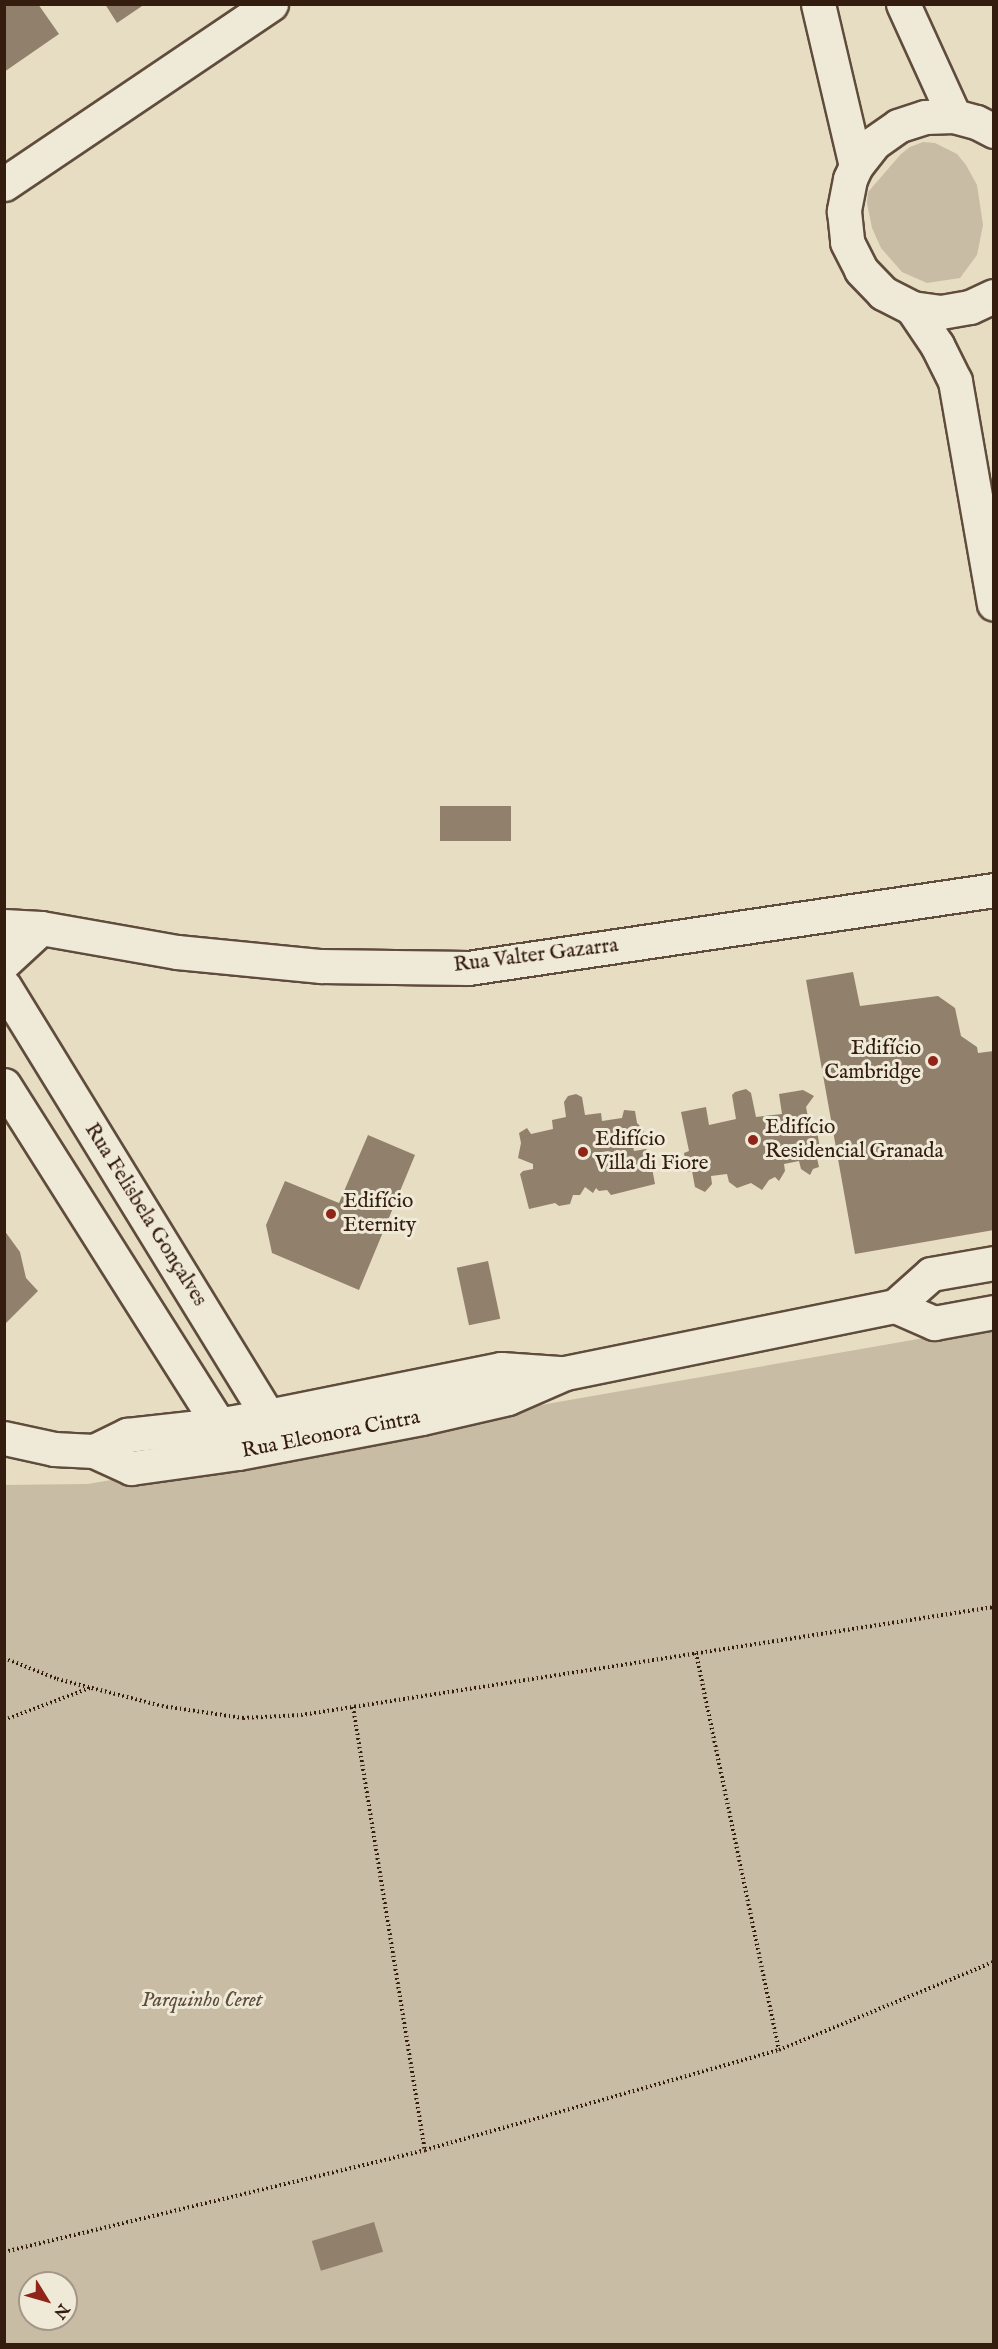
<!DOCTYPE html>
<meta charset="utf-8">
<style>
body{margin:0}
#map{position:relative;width:998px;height:2349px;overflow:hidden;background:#e6ddc2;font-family:"IM FELL English",serif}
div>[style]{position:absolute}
.green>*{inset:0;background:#c8bca4}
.building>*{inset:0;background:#91806c;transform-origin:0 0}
.path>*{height:4px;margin-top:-2px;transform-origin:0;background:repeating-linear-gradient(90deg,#341c0f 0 1.5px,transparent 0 4.5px)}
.roads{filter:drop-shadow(2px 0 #604c3c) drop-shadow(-2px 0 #604c3c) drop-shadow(0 2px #604c3c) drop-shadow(0 -2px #604c3c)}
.minor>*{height:33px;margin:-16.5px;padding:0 16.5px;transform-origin:16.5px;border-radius:16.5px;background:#efe9d7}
.dots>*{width:16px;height:16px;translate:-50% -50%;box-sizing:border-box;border:3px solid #efe9d7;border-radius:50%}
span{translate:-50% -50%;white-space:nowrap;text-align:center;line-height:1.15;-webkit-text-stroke:6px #efe9d7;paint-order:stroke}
.street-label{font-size:21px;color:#341c0f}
.poi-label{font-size:21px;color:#341c0f}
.right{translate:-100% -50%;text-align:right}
.left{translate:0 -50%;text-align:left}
.park-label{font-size:21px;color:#604c3c;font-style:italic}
.frame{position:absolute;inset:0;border:6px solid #341c0f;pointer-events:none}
.north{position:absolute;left:18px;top:2271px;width:60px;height:60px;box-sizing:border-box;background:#efe9d7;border:2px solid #a49787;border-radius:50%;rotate:127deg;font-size:16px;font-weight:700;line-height:24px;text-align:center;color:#341c0f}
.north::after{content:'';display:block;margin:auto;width:21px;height:27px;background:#8f2418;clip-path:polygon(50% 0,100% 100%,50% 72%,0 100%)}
</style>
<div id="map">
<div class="green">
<i style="clip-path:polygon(923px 142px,935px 143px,957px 154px,966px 165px,977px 185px,983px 225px,977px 255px,960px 278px,927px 283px,902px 272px,881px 248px,872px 228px,867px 203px,868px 192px,901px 154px,910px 147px)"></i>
<i style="clip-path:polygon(evenodd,993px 1326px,993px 2344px,5px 2344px,4px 1485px,88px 1484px,993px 1326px,30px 2283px,66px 2283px,66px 2319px,30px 2319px,30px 2283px)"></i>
</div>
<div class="building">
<i style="clip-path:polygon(4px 4px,38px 4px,59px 34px,4px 72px)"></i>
<i style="clip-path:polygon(105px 4px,145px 4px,117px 23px)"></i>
<i style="left:511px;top:806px;width:35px;height:71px;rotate:90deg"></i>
<i style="clip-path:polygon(853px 972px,860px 1006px,938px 996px,955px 1008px,961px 1036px,977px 1047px,978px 1053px,994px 1051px,994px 1230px,855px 1254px,806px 980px)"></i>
<i style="clip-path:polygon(746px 1089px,751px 1093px,756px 1117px,782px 1114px,779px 1094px,803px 1090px,814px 1096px,806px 1107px,811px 1132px,817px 1131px,820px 1148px,815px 1149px,819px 1167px,813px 1169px,810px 1175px,801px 1169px,799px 1161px,784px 1164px,785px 1171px,779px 1181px,775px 1177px,769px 1180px,762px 1190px,751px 1183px,737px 1188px,729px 1182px,727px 1174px,711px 1176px,712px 1184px,705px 1192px,695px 1187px,692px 1171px,687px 1172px,684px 1153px,689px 1151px,681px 1112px,706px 1107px,709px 1125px,736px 1119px,732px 1095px,735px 1092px)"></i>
<i style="clip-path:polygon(576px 1094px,582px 1097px,585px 1115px,601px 1113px,602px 1121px,622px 1118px,624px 1110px,635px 1111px,637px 1123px,643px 1129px,645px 1136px,639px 1144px,633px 1146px,634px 1151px,646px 1149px,649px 1152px,655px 1184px,611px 1195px,607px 1190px,599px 1191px,596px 1188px,593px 1193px,585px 1187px,580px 1195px,573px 1195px,570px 1204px,559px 1206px,555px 1203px,529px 1209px,520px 1174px,523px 1171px,533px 1169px,533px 1164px,518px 1158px,521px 1143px,519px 1133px,527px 1128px,531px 1134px,553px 1129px,552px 1120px,566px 1117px,564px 1102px,568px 1096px)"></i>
<i style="clip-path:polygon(368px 1135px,415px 1155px,359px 1290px,272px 1253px,266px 1225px,285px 1181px,339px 1203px)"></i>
<i style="clip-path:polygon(4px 1230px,20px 1252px,26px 1278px,38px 1291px,4px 1325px)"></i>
<i style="left:488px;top:1261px;width:59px;height:32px;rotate:78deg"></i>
<i style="left:374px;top:2222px;width:31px;height:65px;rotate:73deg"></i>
</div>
<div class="path">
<i style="left:696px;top:1653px;width:406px;rotate:78.2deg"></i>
<i style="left:4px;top:1658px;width:57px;rotate:21.6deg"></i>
<i style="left:57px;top:1679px;width:108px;rotate:14.4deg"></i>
<i style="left:162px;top:1706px;width:82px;rotate:8.4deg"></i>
<i style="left:243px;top:1718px;width:58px;rotate:-3deg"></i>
<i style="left:301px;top:1715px;width:701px;rotate:-8.86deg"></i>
<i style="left:353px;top:1707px;width:449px;rotate:80.8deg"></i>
<i style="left:4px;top:1720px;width:92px;rotate:-20.4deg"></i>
<i style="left:4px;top:2252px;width:433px;rotate:-13.6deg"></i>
<i style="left:425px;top:2150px;width:368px;rotate:-15.8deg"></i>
<i style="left:779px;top:2050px;width:232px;rotate:-22.3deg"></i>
</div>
<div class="roads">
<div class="minor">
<i style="left:818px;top:4px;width:166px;rotate:76.8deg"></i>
<i style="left:903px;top:4px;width:123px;rotate:65.5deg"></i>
<i style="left:994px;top:131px;width:20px;rotate:-153deg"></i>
<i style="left:976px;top:122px;width:23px;rotate:-165deg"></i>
<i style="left:954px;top:116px;width:29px;rotate:178deg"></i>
<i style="left:925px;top:117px;width:28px;rotate:162deg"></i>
<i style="left:898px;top:126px;width:29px;rotate:145deg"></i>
<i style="left:874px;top:143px;width:29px;rotate:128deg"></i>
<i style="left:856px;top:166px;width:14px;rotate:115deg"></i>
<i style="left:850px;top:179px;width:33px;rotate:101deg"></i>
<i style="left:844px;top:211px;width:31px;rotate:84deg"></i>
<i style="left:847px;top:242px;width:31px;rotate:63deg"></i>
<i style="left:861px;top:270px;width:32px;rotate:46deg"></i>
<i style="left:883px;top:293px;width:33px;rotate:27deg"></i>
<i style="left:912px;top:308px;width:29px;rotate:8deg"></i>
<i style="left:941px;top:312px;width:29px;rotate:-10deg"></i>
<i style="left:970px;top:307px;width:26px;rotate:-25deg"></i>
<i style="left:4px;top:184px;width:322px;rotate:-34deg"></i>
<i style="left:912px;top:308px;width:45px;rotate:56deg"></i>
<i style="left:937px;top:345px;width:40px;rotate:63.4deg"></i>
<i style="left:955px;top:381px;width:226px;rotate:80.1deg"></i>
<i style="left:4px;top:926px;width:37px;rotate:3deg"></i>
<i style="left:41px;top:928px;width:138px;rotate:10deg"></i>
<i style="left:177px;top:952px;width:145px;rotate:5.6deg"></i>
<i style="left:321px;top:966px;width:147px;rotate:0.8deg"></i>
<i style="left:468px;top:968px;width:532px;rotate:-8.43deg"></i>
<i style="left:4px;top:962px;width:50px;rotate:-42.6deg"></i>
<i style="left:4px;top:986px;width:537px;rotate:58.47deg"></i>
<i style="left:4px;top:1085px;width:420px;rotate:57.7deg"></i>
<i style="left:895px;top:1306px;width:43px;rotate:23.6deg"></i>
<i style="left:934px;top:1323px;width:61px;rotate:-10.4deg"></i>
<i style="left:4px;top:1438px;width:51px;rotate:12.4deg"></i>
<i style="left:54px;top:1449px;width:40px;rotate:2.9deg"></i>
<i style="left:94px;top:1451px;width:41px;rotate:24.7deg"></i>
<i style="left:131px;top:1468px;width:108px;rotate:-8deg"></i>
<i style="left:238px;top:1453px;width:187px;rotate:-10.8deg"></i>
<i style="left:422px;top:1418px;width:88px;rotate:-13.1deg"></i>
<i style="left:508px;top:1398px;width:62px;rotate:-23.7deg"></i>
<i style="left:565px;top:1373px;width:337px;rotate:-11.5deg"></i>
<i style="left:895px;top:1306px;width:48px;rotate:-41.6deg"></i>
<i style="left:931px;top:1274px;width:64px;rotate:-9.9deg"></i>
<i style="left:94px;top:1451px;width:37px;rotate:-26deg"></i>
<i style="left:127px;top:1435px;width:91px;rotate:-6.3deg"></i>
<i style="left:217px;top:1425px;width:52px;rotate:-10deg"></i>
<i style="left:268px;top:1416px;width:238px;rotate:-11.4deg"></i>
<i style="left:501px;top:1369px;width:58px;rotate:3.9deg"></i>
</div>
</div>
<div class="dots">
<i style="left:933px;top:1061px;background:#8f2418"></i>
<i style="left:753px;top:1140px;background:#8f2418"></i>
<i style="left:583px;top:1152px;background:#8f2418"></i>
<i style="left:331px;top:1214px;background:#8f2418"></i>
</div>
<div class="street-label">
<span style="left:536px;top:956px;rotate:-7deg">Rua Valter Gazarra</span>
<span style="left:145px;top:1215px;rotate:58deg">Rua Felisbela Gonçalves</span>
<span style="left:331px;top:1435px;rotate:-11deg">Rua Eleonora Cintra</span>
</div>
<div class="poi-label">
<span class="right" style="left:921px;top:1061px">Edifício<br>Cambridge</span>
<span class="left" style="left:765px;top:1140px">Edifício<br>Residencial Granada</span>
<span class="left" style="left:595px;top:1152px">Edifício<br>Villa di Fiore</span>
<span class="left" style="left:343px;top:1214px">Edifício<br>Eternity</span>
</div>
<div class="park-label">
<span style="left:202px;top:2001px">Parquinho Ceret</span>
</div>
<div class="frame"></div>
<div class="north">N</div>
</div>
